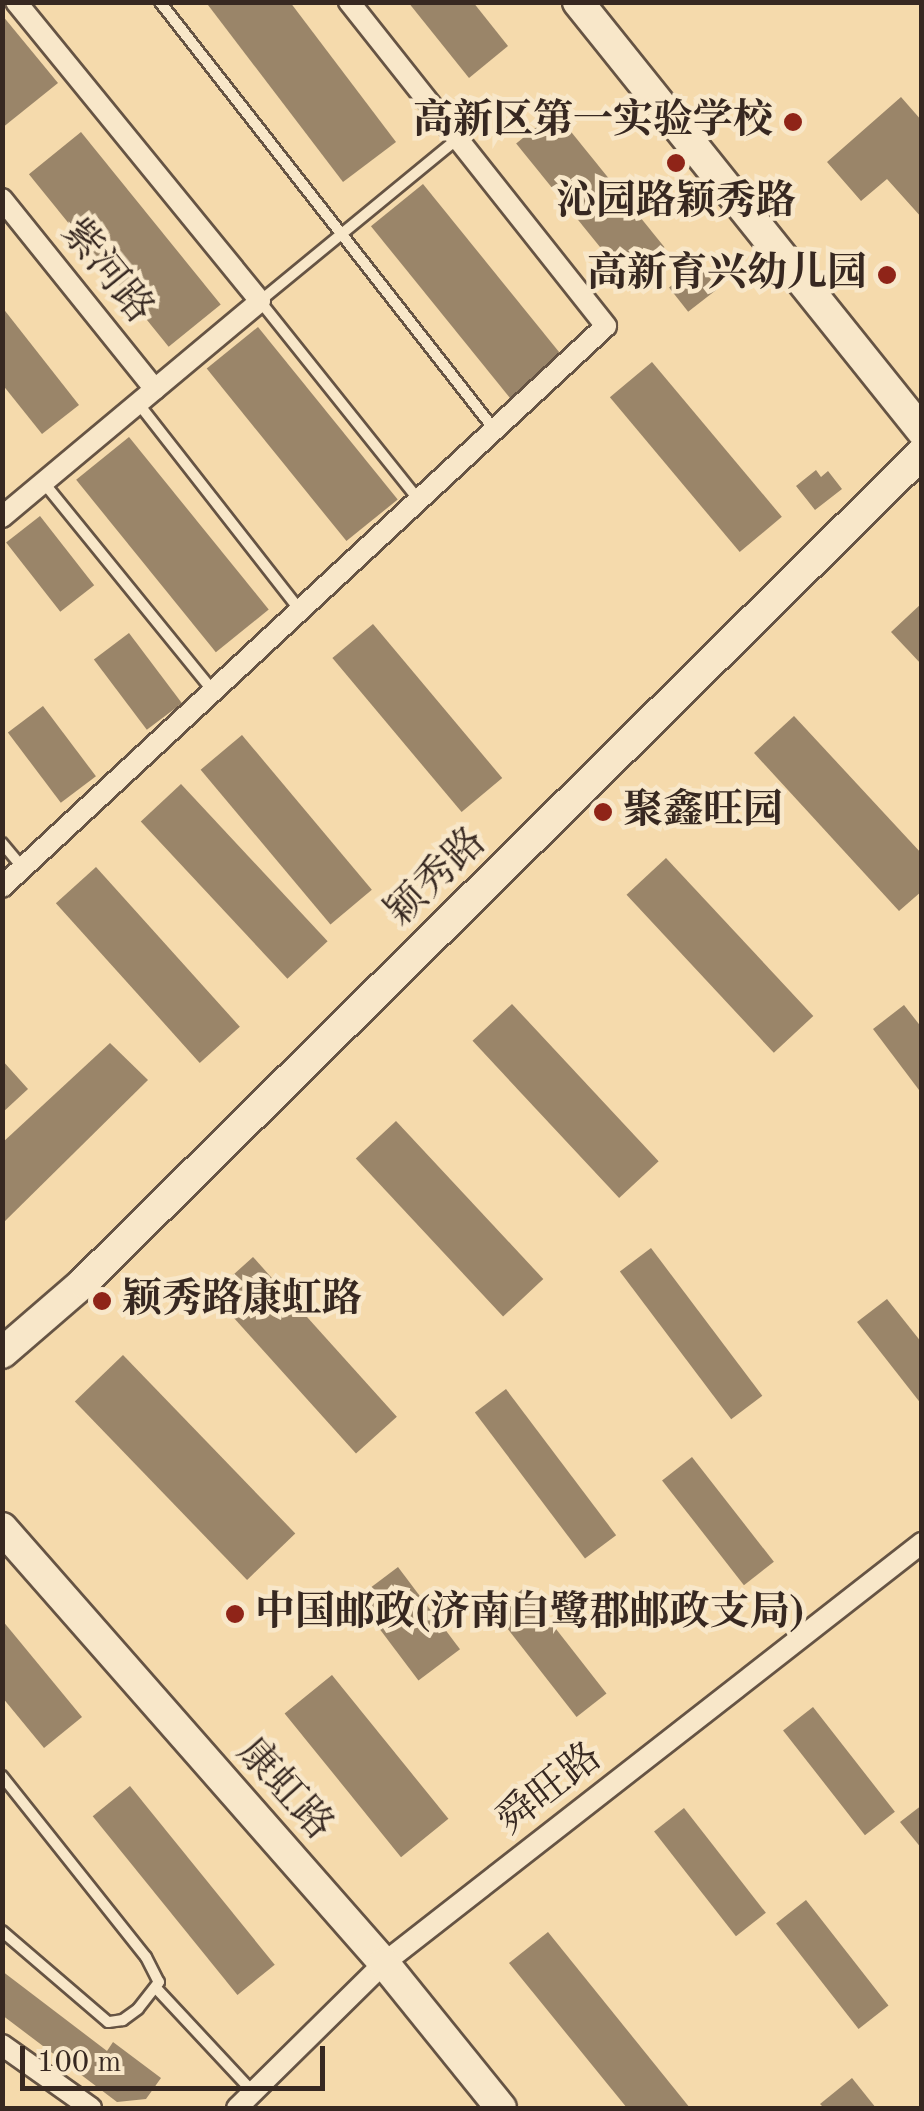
<!DOCTYPE html>
<meta charset="utf-8">
<style>
body{margin:0}
#map{position:relative;width:924px;height:2111px;overflow:hidden;background:#f5daac;font-family:"Old Standard TT","Noto Serif SC",serif}
div>[style]{position:absolute}
.building>*{inset:0;background:#9a8569;transform-origin:0 0}
.roads{filter:drop-shadow(2px 0 #665444) drop-shadow(-2px 0 #665444) drop-shadow(0 2px #665444) drop-shadow(0 -2px #665444)}
.lane>*{height:10px;margin:-5px;padding:0 5px;transform-origin:5px;border-radius:5px;background:#f8e7c9}
.street>*{height:20px;margin:-10px;padding:0 10px;transform-origin:10px;border-radius:10px;background:#f8e7c9}
.secondary>*{height:30px;margin:-15px;padding:0 15px;transform-origin:15px;border-radius:15px;background:#f8e7c9}
.dots>*{width:28px;height:28px;translate:-50% -50%;box-sizing:border-box;border:5px solid #f8e7c9;border-radius:50%}
span{translate:-50% -50%;white-space:nowrap;text-align:center;line-height:1.15;-webkit-text-stroke:9px #f8e7c9;paint-order:stroke}
.poi-label{font-size:40px;color:#372821;font-weight:700}
.right{translate:-100% -50%;text-align:right}
.left{translate:0 -50%;text-align:left}
.street-label{font-size:40px;color:#372821}
.frame{position:absolute;inset:0;border:5px solid #372821;pointer-events:none}
.scale{position:absolute;left:20px;top:2046px;width:305px;height:45px;box-sizing:border-box;border:5px solid #372821;border-top:0;padding-left:12px;font-size:30px;line-height:35px;white-space:nowrap;color:#372821;-webkit-text-stroke:8px #f8e7c9;paint-order:stroke}
</style>
<div id="map">
<div class="building">
<i style="clip-path:polygon(212px 2px,290px 2px,396px 142px,343px 182px,208px 5px)"></i>
<i style="clip-path:polygon(408px 2px,473px 2px,508px 46px,469px 78px)"></i>
<i style="clip-path:polygon(2px 15px,58px 83px,2px 128px)"></i>
<i style="clip-path:polygon(901px 97px,922px 121px,922px 218px,887px 179px,861px 201px,827px 162px)"></i>
<i style="left:555px;top:112px;width:174px;height:50px;rotate:51deg"></i>
<i style="left:81px;top:132px;width:222px;height:67px;rotate:51deg"></i>
<i style="left:423px;top:184px;width:222px;height:67px;rotate:51deg"></i>
<i style="left:699px;top:264px;width:31px;height:38px;rotate:52deg"></i>
<i style="clip-path:polygon(2px 307px,79px 405px,42px 434px,2px 384px)"></i>
<i style="left:258px;top:327px;width:222px;height:66px;rotate:51deg"></i>
<i style="left:652px;top:362px;width:202px;height:55px;rotate:50deg"></i>
<i style="left:129px;top:437px;width:222px;height:68px;rotate:51deg"></i>
<i style="clip-path:polygon(816px 470px,821px 477px,828px 471px,842px 489px,815px 510px,796px 486px)"></i>
<i style="left:40px;top:516px;width:88px;height:43px;rotate:52deg"></i>
<i style="clip-path:polygon(922px 603px,922px 665px,891px 632px)"></i>
<i style="left:373px;top:624px;width:201px;height:53px;rotate:50deg"></i>
<i style="left:129px;top:633px;width:88px;height:44px;rotate:53deg"></i>
<i style="left:43px;top:706px;width:88px;height:44px;rotate:53deg"></i>
<i style="clip-path:polygon(794px 716px,922px 854px,922px 891px,899px 911px,754px 753px)"></i>
<i style="left:242px;top:735px;width:202px;height:54px;rotate:50deg"></i>
<i style="left:181px;top:784px;width:215px;height:55px;rotate:47deg"></i>
<i style="left:666px;top:858px;width:216px;height:54px;rotate:47deg"></i>
<i style="left:96px;top:867px;width:215px;height:54px;rotate:48deg"></i>
<i style="left:512px;top:1004px;width:215px;height:54px;rotate:47deg"></i>
<i style="clip-path:polygon(904px 1005px,922px 1028px,922px 1094px,873px 1029px)"></i>
<i style="clip-path:polygon(110px 1043px,148px 1080px,2px 1224px,2px 1143px)"></i>
<i style="clip-path:polygon(2px 1060px,28px 1089px,2px 1113px)"></i>
<i style="left:396px;top:1121px;width:216px;height:55px;rotate:47deg"></i>
<i style="left:651px;top:1248px;width:185px;height:39px;rotate:53deg"></i>
<i style="left:253px;top:1257px;width:215px;height:55px;rotate:48deg"></i>
<i style="clip-path:polygon(887px 1299px,922px 1343px,922px 1405px,857px 1322px)"></i>
<i style="left:123px;top:1355px;width:248px;height:67px;rotate:46deg"></i>
<i style="left:506px;top:1389px;width:183px;height:39px;rotate:53deg"></i>
<i style="left:692px;top:1457px;width:133px;height:38px;rotate:52deg"></i>
<i style="left:398px;top:1567px;width:103px;height:52px;rotate:53deg"></i>
<i style="left:524px;top:1588px;width:134px;height:38px;rotate:52deg"></i>
<i style="clip-path:polygon(2px 1620px,82px 1717px,44px 1748px,2px 1697px)"></i>
<i style="left:332px;top:1675px;width:185px;height:61px;rotate:51deg"></i>
<i style="left:813px;top:1707px;width:133px;height:38px;rotate:52deg"></i>
<i style="left:130px;top:1786px;width:230px;height:48px;rotate:51deg"></i>
<i style="clip-path:polygon(922px 1805px,922px 1849px,900px 1822px)"></i>
<i style="left:684px;top:1808px;width:133px;height:38px;rotate:52deg"></i>
<i style="left:806px;top:1900px;width:134px;height:38px;rotate:52deg"></i>
<i style="clip-path:polygon(548px 1932px,690px 2108px,627px 2108px,509px 1963px)"></i>
<i style="clip-path:polygon(2px 1971px,107px 2051px,113px 2042px,161px 2078px,146px 2099px,117px 2102px,2px 2015px)"></i>
<i style="clip-path:polygon(852px 2078px,876px 2108px,824px 2108px,820px 2104px)"></i>
</div>
<div class="roads">
<div class="lane">
<i style="left:160px;top:2px;width:542px;rotate:51.97deg"></i>
<i style="left:138px;top:403px;width:261px;rotate:52deg"></i>
<i style="left:44px;top:483px;width:268px;rotate:50.9deg"></i>
<i style="left:418px;top:499px;width:253px;rotate:-128.6deg"></i>
<i style="left:260px;top:301px;width:255px;rotate:-39.4deg"></i>
<i style="left:2px;top:843px;width:33px;rotate:50deg"></i>
<i style="left:2px;top:1776px;width:231px;rotate:51.5deg"></i>
<i style="left:146px;top:1957px;width:28px;rotate:63deg"></i>
<i style="left:159px;top:1982px;width:34px;rotate:128deg"></i>
<i style="left:138px;top:2009px;width:19px;rotate:144deg"></i>
<i style="left:123px;top:2020px;width:15px;rotate:172deg"></i>
<i style="left:108px;top:2022px;width:140px;rotate:-139.4deg"></i>
<i style="left:156px;top:1988px;width:142px;rotate:47deg"></i>
</div>
<div class="street">
<i style="left:2px;top:199px;width:244px;rotate:51.2deg"></i>
<i style="left:2px;top:517px;width:336px;rotate:-39.9deg"></i>
<i style="left:260px;top:301px;width:386px;rotate:-129.2deg"></i>
<i style="left:2px;top:887px;width:824px;rotate:-42.89deg"></i>
<i style="left:606px;top:326px;width:414px;rotate:-128.4deg"></i>
<i style="left:2px;top:2045px;width:109px;rotate:35.3deg"></i>
<i style="left:237px;top:2108px;width:206px;rotate:-44.6deg"></i>
<i style="left:384px;top:1963px;width:683px;rotate:-37.98deg"></i>
</div>
<div class="secondary">
<i style="left:578px;top:2px;width:550px;rotate:51.28deg"></i>
<i style="left:2px;top:1353px;width:107px;rotate:-40.8deg"></i>
<i style="left:83px;top:1283px;width:1180px;rotate:-44.69deg"></i>
<i style="left:2px;top:1528px;width:579px;rotate:48.71deg"></i>
<i style="left:384px;top:1963px;width:186px;rotate:51.1deg"></i>
</div>
</div>
<div class="dots">
<i style="left:793px;top:122px;background:#8f2418"></i>
<i style="left:676px;top:163px;background:#8f2418"></i>
<i style="left:887px;top:275px;background:#8f2418"></i>
<i style="left:603px;top:812px;background:#8f2418"></i>
<i style="left:102px;top:1301px;background:#8f2418"></i>
<i style="left:235px;top:1614px;background:#8f2418"></i>
</div>
<div class="poi-label">
<span class="right" style="left:773px;top:122px">高新区第一实验学校</span>
<span style="left:676px;top:203px">沁园路颖秀路</span>
<span class="right" style="left:867px;top:275px">高新育兴幼儿园</span>
<span class="left" style="left:623px;top:812px">聚鑫旺园</span>
<span class="left" style="left:122px;top:1301px">颖秀路康虹路</span>
<span class="left" style="left:255px;top:1614px">中国邮政(济南白鹭郡邮政支局)</span>
</div>
<div class="street-label">
<span style="left:106px;top:272px;rotate:51deg">紫河路</span>
<span style="left:437px;top:878px;rotate:-44deg">颖秀路</span>
<span style="left:284px;top:1790px;rotate:48deg">康虹路</span>
<span style="left:550px;top:1790px;rotate:-38deg">舜旺路</span>
</div>
<div class="frame"></div>
<div class="scale">100 m</div>
</div>
